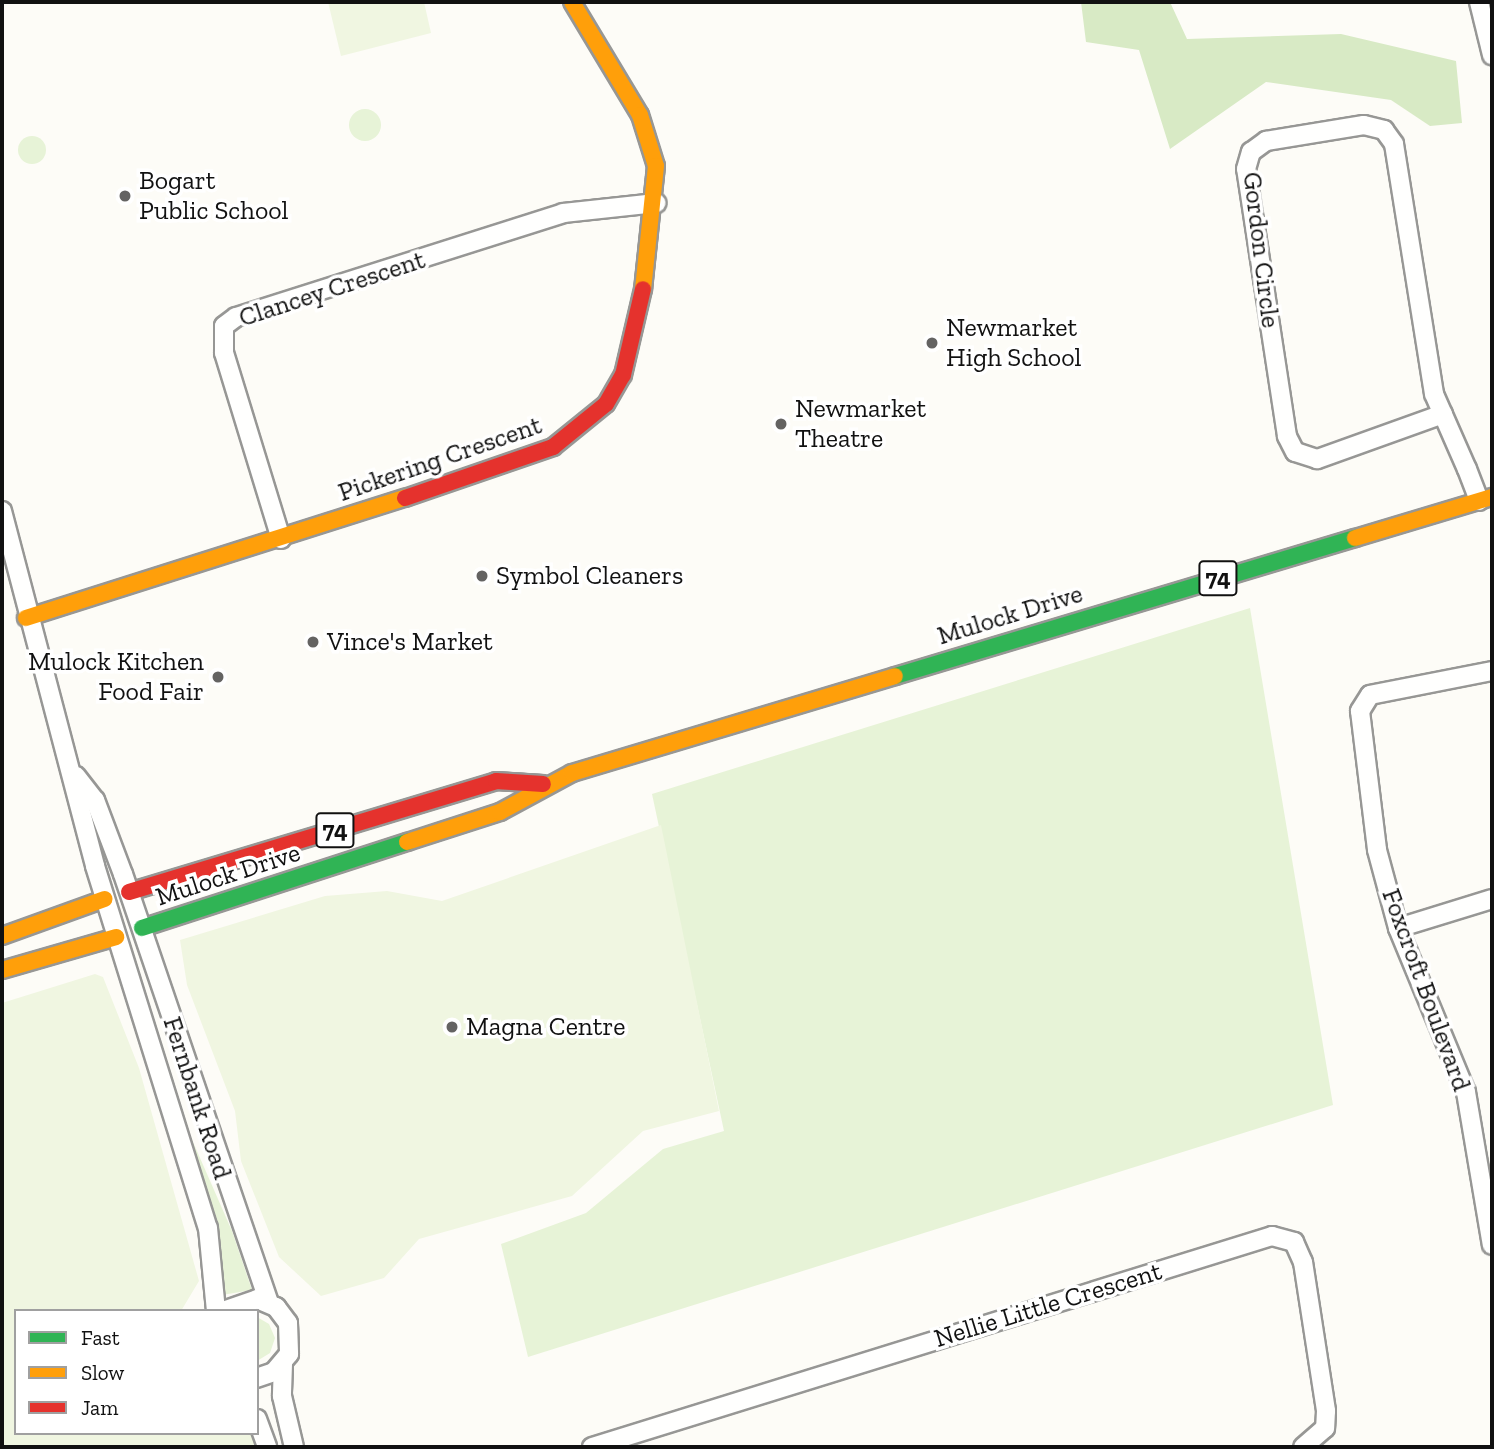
<!DOCTYPE html>
<style>
body{margin:0}
#map{position:relative;width:1494px;height:1449px;overflow:hidden;background:#fdfcf7;font-family:"Zilla Slab",serif}
div>[style]{position:absolute}
.green>*{inset:0;background:#e7f3d7}
.round{border-radius:50%}
.forest>*{inset:0;background:#d8eac5}
.pitch>*{inset:0;background:#f0f6e1}
.roads{filter:drop-shadow(2px 0 #979795) drop-shadow(-2px 0 #979795) drop-shadow(0 2px #979795) drop-shadow(0 -2px #979795)}
.street>*{height:18px;margin:-9px;padding:0 9px;transform-origin:9px;border-radius:9px;background:#fffffe}
.fast>*{height:16px;margin:-8px;padding:0 8px;transform-origin:8px;border-radius:8px;background:#30b455}
.slow>*{height:16px;margin:-8px;padding:0 8px;transform-origin:8px;border-radius:8px;background:#ff9f0a}
.jam>*{height:16px;margin:-8px;padding:0 8px;transform-origin:8px;border-radius:8px;background:#e5322d}
.dots>*{width:19px;height:19px;translate:-50% -50%;box-sizing:border-box;border:4px solid #fff;border-radius:50%}
span{translate:-50% -50%;white-space:nowrap;text-align:center;line-height:1.15;-webkit-text-stroke:7px #fff;paint-order:stroke}
.shield-label span{padding:2px 5px;background:#fff;border:2px solid;border-radius:5px;-webkit-text-stroke-width:0}
.shield-label{font-size:24px;color:#111;font-weight:700}
.poi-label{font-size:26px;color:#111}
.left{translate:0 -50%;text-align:left}
.right{translate:-100% -50%;text-align:right}
.street-label{font-size:26px;color:#111}
.frame{position:absolute;inset:0;border:4px solid #111;pointer-events:none}
.legend{position:absolute;left:14px;top:1309px;width:245px;height:126px;box-sizing:border-box;background:#fff;border:2px solid #a0a0a0;margin:0;padding:9px 12px;list-style:none;font-size:21px;color:#111}
.legend li{display:flex;align-items:center;gap:14px;height:35px}
.legend b{width:35px;border:2px solid #a0a0a0}
</style>
<div id="map">
<div class="green">
<i class="round" style="left:349px;top:109px;width:32px;height:32px"></i>
<i class="round" style="left:18px;top:136px;width:28px;height:28px"></i>
<i style="clip-path:polygon(1250px 608px,1333px 1105px,528px 1357px,501px 1244px,586px 1213px,663px 1149px,724px 1131px,652px 794px)"></i>
<i style="clip-path:polygon(186px 1126px,232px 1231px,252px 1290px,222px 1295px,221px 1247px)"></i>
<i style="clip-path:polygon(257px 1317px,269px 1324px,275px 1338px,270px 1353px,257px 1361px)"></i>
</div>
<div class="forest">
<i style="clip-path:polygon(1081px 2px,1170px 2px,1187px 39px,1341px 34px,1456px 61px,1462px 123px,1430px 126px,1391px 100px,1266px 82px,1170px 149px,1139px 50px,1086px 42px)"></i>
</div>
<div class="pitch">
<i style="clip-path:polygon(328px 2px,424px 2px,431px 33px,341px 56px)"></i>
<i style="clip-path:polygon(661px 825px,719px 1111px,643px 1131px,572px 1196px,419px 1239px,384px 1278px,321px 1296px,279px 1257px,241px 1161px,235px 1111px,187px 985px,180px 940px,325px 896px,387px 891px,442px 901px)"></i>
<i style="clip-path:polygon(95px 974px,103px 977px,139px 1068px,199px 1281px,181px 1311px,16px 1311px,16px 1433px,254px 1433px,258px 1447px,2px 1447px,2px 1003px)"></i>
</div>
<div class="roads">
<div class="street">
<i style="left:1479px;top:2px;width:55px;rotate:76.2deg"></i>
<i style="left:1443px;top:414px;width:134px;rotate:160.3deg"></i>
<i style="left:1317px;top:459px;width:23px;rotate:-162deg"></i>
<i style="left:1295px;top:452px;width:18px;rotate:-117deg"></i>
<i style="left:1287px;top:436px;width:270px;rotate:-98.7deg"></i>
<i style="left:1246px;top:169px;width:18px;rotate:-74deg"></i>
<i style="left:1251px;top:152px;width:19px;rotate:-36deg"></i>
<i style="left:1266px;top:141px;width:99px;rotate:-9.3deg"></i>
<i style="left:1364px;top:125px;width:21px;rotate:14deg"></i>
<i style="left:1384px;top:130px;width:17px;rotate:54deg"></i>
<i style="left:1394px;top:144px;width:253px;rotate:80.9deg"></i>
<i style="left:1434px;top:394px;width:82px;rotate:66.3deg"></i>
<i style="left:1467px;top:469px;width:34px;rotate:69deg"></i>
<i style="left:2px;top:511px;width:367px;rotate:75.3deg"></i>
<i style="left:95px;top:866px;width:379px;rotate:72.7deg"></i>
<i style="left:208px;top:1228px;width:83px;rotate:84.5deg"></i>
<i style="left:281px;top:539px;width:195px;rotate:-107deg"></i>
<i style="left:224px;top:353px;width:27px;rotate:-90deg"></i>
<i style="left:224px;top:326px;width:15px;rotate:-37deg"></i>
<i style="left:236px;top:317px;width:343px;rotate:-17.6deg"></i>
<i style="left:563px;top:213px;width:94px;rotate:-6.1deg"></i>
<i style="left:1492px;top:671px;width:124px;rotate:168.9deg"></i>
<i style="left:1370px;top:695px;width:19px;rotate:122deg"></i>
<i style="left:1360px;top:711px;width:140px;rotate:83deg"></i>
<i style="left:1377px;top:850px;width:81px;rotate:74.9deg"></i>
<i style="left:1398px;top:928px;width:178px;rotate:67.5deg"></i>
<i style="left:1466px;top:1092px;width:155px;rotate:80.4deg"></i>
<i style="left:76px;top:776px;width:31px;rotate:52deg"></i>
<i style="left:95px;top:800px;width:79px;rotate:69.3deg"></i>
<i style="left:123px;top:874px;width:453px;rotate:71.2deg"></i>
<i style="left:1398px;top:928px;width:98px;rotate:-17.1deg"></i>
<i style="left:223px;top:1311px;width:36px;rotate:-19deg"></i>
<i style="left:257px;top:1299px;width:21px;rotate:23deg"></i>
<i style="left:276px;top:1307px;width:20px;rotate:53deg"></i>
<i style="left:288px;top:1323px;width:31px;rotate:88deg"></i>
<i style="left:289px;top:1354px;width:23px;rotate:130deg"></i>
<i style="left:274px;top:1372px;width:18px;rotate:161deg"></i>
<i style="left:283px;top:1364px;width:32px;rotate:92deg"></i>
<i style="left:282px;top:1396px;width:52px;rotate:76.8deg"></i>
<i style="left:257px;top:1419px;width:30px;rotate:70deg"></i>
<i style="left:592px;top:1447px;width:712px;rotate:-17.24deg"></i>
<i style="left:1272px;top:1236px;width:23px;rotate:15deg"></i>
<i style="left:1294px;top:1242px;width:22px;rotate:66deg"></i>
<i style="left:1303px;top:1262px;width:151px;rotate:81.2deg"></i>
<i style="left:1326px;top:1411px;width:17px;rotate:93deg"></i>
<i style="left:1325px;top:1428px;width:29px;rotate:139deg"></i>
</div>
<div class="fast">
<i style="left:895px;top:676px;width:480px;rotate:-16.7deg"></i>
<i style="left:142px;top:928px;width:279px;rotate:-18deg"></i>
</div>
<div class="slow">
<i style="left:572px;top:2px;width:132px;rotate:59deg"></i>
<i style="left:640px;top:115px;width:53px;rotate:72.6deg"></i>
<i style="left:656px;top:166px;width:124px;rotate:96deg"></i>
<i style="left:1355px;top:538px;width:143px;rotate:-16.7deg"></i>
<i style="left:26px;top:618px;width:398px;rotate:-17.6deg"></i>
<i style="left:407px;top:842px;width:98px;rotate:-17.9deg"></i>
<i style="left:500px;top:812px;width:82px;rotate:-28.4deg"></i>
<i style="left:572px;top:773px;width:337px;rotate:-16.7deg"></i>
<i style="left:2px;top:936px;width:109px;rotate:-19.8deg"></i>
<i style="left:2px;top:970px;width:119px;rotate:-16.1deg"></i>
</div>
<div class="jam">
<i style="left:405px;top:498px;width:157px;rotate:-19deg"></i>
<i style="left:553px;top:447px;width:68px;rotate:-39.1deg"></i>
<i style="left:606px;top:404px;width:34px;rotate:-60deg"></i>
<i style="left:623px;top:375px;width:88px;rotate:-76.9deg"></i>
<i style="left:129px;top:892px;width:383px;rotate:-16.8deg"></i>
<i style="left:496px;top:781px;width:47px;rotate:3.7deg"></i>
</div>
</div>
<div class="dots">
<i style="left:125px;top:196px;background:#646362"></i>
<i style="left:932px;top:343px;background:#646362"></i>
<i style="left:781px;top:424px;background:#646362"></i>
<i style="left:482px;top:576px;background:#646362"></i>
<i style="left:313px;top:642px;background:#646362"></i>
<i style="left:218px;top:677px;background:#646362"></i>
<i style="left:452px;top:1027px;background:#646362"></i>
</div>
<div class="shield-label">
<span style="left:1218px;top:578px">74</span>
<span style="left:335px;top:830px">74</span>
</div>
<div class="poi-label">
<span class="left" style="left:139px;top:196px">Bogart<br>Public School</span>
<span class="left" style="left:946px;top:343px">Newmarket<br>High School</span>
<span class="left" style="left:795px;top:424px">Newmarket<br>Theatre</span>
<span class="left" style="left:496px;top:576px">Symbol Cleaners</span>
<span class="left" style="left:327px;top:642px">Vince's Market</span>
<span class="right" style="left:204px;top:677px">Mulock Kitchen<br>Food Fair</span>
<span class="left" style="left:466px;top:1027px">Magna Centre</span>
</div>
<div class="street-label">
<span style="left:1261px;top:250px;rotate:83deg">Gordon Circle</span>
<span style="left:332px;top:289px;rotate:-18deg">Clancey Crescent</span>
<span style="left:440px;top:459px;rotate:-19deg">Pickering Crescent</span>
<span style="left:1010px;top:615px;rotate:-17deg">Mulock Drive</span>
<span style="left:228px;top:875px;rotate:-18deg">Mulock Drive</span>
<span style="left:1426px;top:990px;rotate:70deg">Foxcroft Boulevard</span>
<span style="left:197px;top:1098px;rotate:72deg">Fernbank Road</span>
<span style="left:1048px;top:1305px;rotate:-17deg">Nellie Little Crescent</span>
</div>
<div class="frame"></div>
<ul class="legend">
<li><b style="height:9px;background:#30b455"></b>Fast</li>
<li><b style="height:9px;background:#ff9f0a"></b>Slow</li>
<li><b style="height:9px;background:#e5322d"></b>Jam</li>
</ul>
</div>
